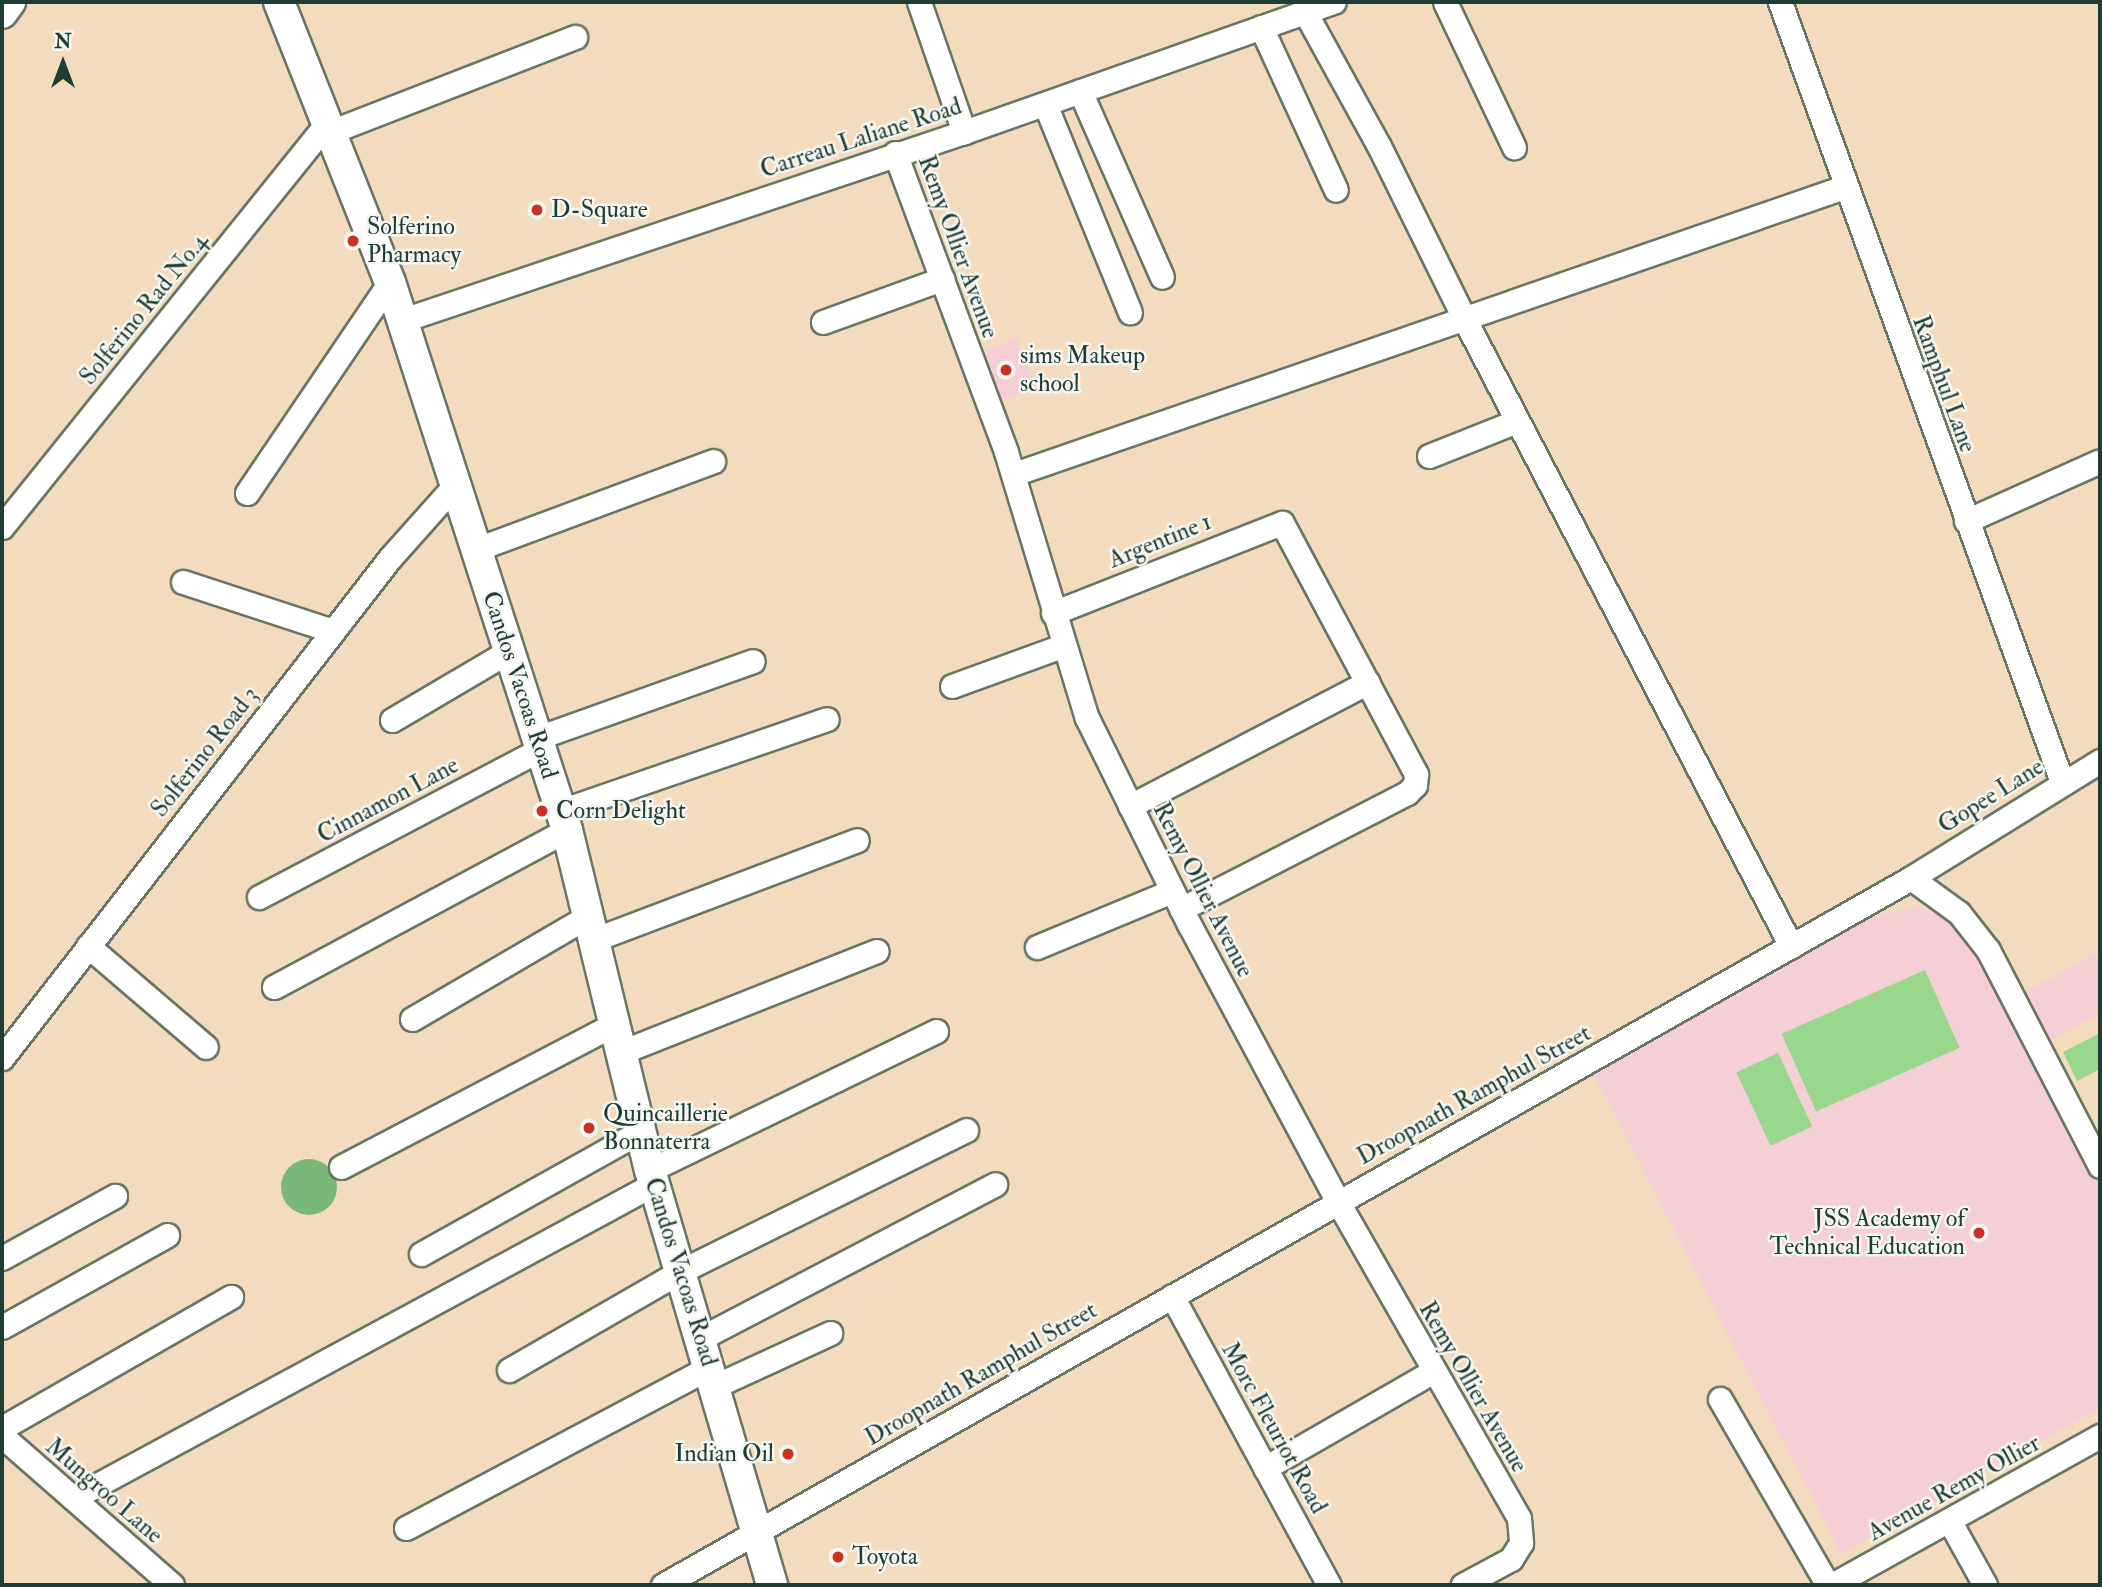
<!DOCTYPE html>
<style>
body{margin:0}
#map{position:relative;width:2102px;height:1587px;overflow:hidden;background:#f3dcbe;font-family:"IM FELL Double Pica",serif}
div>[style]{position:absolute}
.built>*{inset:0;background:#f6cfd6;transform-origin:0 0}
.green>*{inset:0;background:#99d78d;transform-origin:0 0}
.forest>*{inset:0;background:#7ab878}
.round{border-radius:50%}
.roads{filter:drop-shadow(2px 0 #697564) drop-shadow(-2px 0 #697564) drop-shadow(0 2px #697564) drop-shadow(0 -2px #697564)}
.minor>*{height:23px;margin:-11.5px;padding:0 11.5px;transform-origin:11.5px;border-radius:11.5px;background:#fff}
.major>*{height:30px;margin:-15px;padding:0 15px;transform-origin:15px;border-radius:15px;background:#fff}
.dots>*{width:19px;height:19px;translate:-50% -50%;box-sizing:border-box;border:4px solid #f6f6f2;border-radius:50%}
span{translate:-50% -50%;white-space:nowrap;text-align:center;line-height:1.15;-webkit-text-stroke:5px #f6f6f2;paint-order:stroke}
.street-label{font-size:24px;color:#1f3d34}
.poi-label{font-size:24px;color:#1f3d34}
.left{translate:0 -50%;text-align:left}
.right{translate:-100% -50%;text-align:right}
.frame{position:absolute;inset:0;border:4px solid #1f3d34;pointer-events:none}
.north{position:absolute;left:28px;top:28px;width:70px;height:70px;-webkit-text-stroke:5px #f6f6f2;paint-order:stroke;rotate:0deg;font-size:19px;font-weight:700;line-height:28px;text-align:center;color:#1f3d34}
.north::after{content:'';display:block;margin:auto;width:24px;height:32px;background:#1f3d34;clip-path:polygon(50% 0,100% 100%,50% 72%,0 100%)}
</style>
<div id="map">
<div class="built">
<i style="left:1017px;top:338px;width:52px;height:44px;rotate:68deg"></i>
<i style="clip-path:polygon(1919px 906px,1960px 926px,1980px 943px,2100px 1165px,2100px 1408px,1841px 1554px,1591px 1069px,1870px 918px)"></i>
<i style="clip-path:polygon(2096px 954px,2100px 962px,2100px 1014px,2045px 1043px,2019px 995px)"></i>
</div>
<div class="green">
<i style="left:1925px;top:970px;width:85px;height:157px;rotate:66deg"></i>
<i style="clip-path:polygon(2100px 1033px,2100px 1069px,2077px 1081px,2063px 1052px)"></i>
<i style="left:1778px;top:1053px;width:81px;height:46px;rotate:65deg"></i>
</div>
<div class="forest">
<i class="round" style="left:281px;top:1159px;width:56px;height:56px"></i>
</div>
<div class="roads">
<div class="minor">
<i style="left:919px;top:2px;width:138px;rotate:70.9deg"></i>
<i style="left:1445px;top:2px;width:161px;rotate:64.6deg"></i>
<i style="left:1780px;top:2px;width:829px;rotate:70.12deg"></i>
<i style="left:1305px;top:12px;width:153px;rotate:61.1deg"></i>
<i style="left:1379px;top:146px;width:194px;rotate:63.7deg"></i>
<i style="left:1465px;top:320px;width:706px;rotate:62.49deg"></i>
<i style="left:1261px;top:27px;width:179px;rotate:65.3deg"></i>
<i style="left:1080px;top:91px;width:203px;rotate:66.2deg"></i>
<i style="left:1045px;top:104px;width:225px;rotate:67.8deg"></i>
<i style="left:330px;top:132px;width:263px;rotate:-21.2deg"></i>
<i style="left:895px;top:153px;width:319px;rotate:69.6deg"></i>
<i style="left:1006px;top:452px;width:278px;rotate:73.1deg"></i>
<i style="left:1087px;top:718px;width:230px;rotate:63.7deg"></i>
<i style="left:1189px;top:924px;width:315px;rotate:61.8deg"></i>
<i style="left:1338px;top:1202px;width:364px;rotate:60.2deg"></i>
<i style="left:1519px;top:1518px;width:25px;rotate:85deg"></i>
<i style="left:1521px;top:1543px;width:19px;rotate:122deg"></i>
<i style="left:1511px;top:1559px;width:55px;rotate:151.6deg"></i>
<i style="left:403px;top:320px;width:592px;rotate:-18.53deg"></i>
<i style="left:964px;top:132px;width:392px;rotate:-19.4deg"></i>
<i style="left:823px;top:322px;width:127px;rotate:-19.9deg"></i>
<i style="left:1429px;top:456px;width:95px;rotate:-21.7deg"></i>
<i style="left:1014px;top:474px;width:878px;rotate:-19.07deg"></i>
<i style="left:247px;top:493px;width:255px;rotate:-55.9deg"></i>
<i style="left:1966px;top:521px;width:145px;rotate:-24.1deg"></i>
<i style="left:2px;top:527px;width:518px;rotate:-51.18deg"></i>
<i style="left:477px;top:549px;width:252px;rotate:-20.4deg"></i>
<i style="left:183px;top:582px;width:158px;rotate:18.1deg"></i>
<i style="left:1053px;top:613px;width:246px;rotate:-21.5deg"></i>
<i style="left:1282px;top:523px;width:285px;rotate:61.9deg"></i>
<i style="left:1416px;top:774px;width:11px;rotate:95deg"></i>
<i style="left:1415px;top:785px;width:11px;rotate:135deg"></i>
<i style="left:1407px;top:793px;width:254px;rotate:152.8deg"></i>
<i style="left:952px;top:686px;width:117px;rotate:-20deg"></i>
<i style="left:392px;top:720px;width:136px;rotate:-30.5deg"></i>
<i style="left:537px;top:738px;width:229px;rotate:-19.6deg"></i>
<i style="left:1130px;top:806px;width:268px;rotate:-27.5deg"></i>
<i style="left:560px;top:811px;width:282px;rotate:-19deg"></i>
<i style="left:1911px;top:878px;width:59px;rotate:36.1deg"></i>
<i style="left:1959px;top:913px;width:47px;rotate:51.9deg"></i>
<i style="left:1988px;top:950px;width:243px;rotate:62.6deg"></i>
<i style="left:259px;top:897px;width:318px;rotate:-27.7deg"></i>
<i style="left:593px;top:940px;width:282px;rotate:-20.7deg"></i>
<i style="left:88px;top:946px;width:155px;rotate:40.6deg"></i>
<i style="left:1037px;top:947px;width:146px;rotate:-22.5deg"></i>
<i style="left:274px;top:987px;width:332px;rotate:-28.2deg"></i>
<i style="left:412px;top:1019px;width:204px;rotate:-30.3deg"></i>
<i style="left:619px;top:1053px;width:277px;rotate:-21.6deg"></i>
<i style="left:2px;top:1058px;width:633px;rotate:-52.19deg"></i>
<i style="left:390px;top:558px;width:99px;rotate:-48.3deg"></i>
<i style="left:341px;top:1167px;width:305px;rotate:-27.6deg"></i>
<i style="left:650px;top:1170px;width:318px;rotate:-25.9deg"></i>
<i style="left:421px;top:1254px;width:252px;rotate:-29.2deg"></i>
<i style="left:2px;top:1258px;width:129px;rotate:-28.8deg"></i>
<i style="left:1172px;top:1296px;width:329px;rotate:61.5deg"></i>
<i style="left:2px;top:1327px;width:189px;rotate:-29.1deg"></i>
<i style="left:701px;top:1338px;width:332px;rotate:-27.6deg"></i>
<i style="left:509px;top:1370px;width:198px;rotate:-29.9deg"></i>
<i style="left:681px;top:1271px;width:318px;rotate:-26.3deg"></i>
<i style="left:715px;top:1386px;width:127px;rotate:-24.7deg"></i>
<i style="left:1720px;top:1399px;width:215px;rotate:59.9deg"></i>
<i style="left:2px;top:1428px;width:264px;rotate:-29.8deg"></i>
<i style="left:2px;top:1436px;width:226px;rotate:41.2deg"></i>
<i style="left:1265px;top:1468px;width:193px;rotate:-29.9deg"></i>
<i style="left:73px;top:1498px;width:660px;rotate:-28.39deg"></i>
<i style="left:1950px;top:1522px;width:72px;rotate:60.9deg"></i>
<i style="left:406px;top:1528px;width:344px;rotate:-27.9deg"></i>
<i style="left:663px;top:1585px;width:1434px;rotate:-29.53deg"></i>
<i style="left:1911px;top:878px;width:222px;rotate:-31.8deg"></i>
<i style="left:1832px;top:1585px;width:307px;rotate:-29.1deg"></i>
</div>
<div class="major">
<i style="left:279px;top:2px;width:301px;rotate:68.4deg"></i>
<i style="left:390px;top:282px;width:576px;rotate:72.1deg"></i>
<i style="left:567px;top:830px;width:350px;rotate:76.3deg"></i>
<i style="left:650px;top:1170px;width:433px;rotate:73.6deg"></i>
<i style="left:2px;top:13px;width:14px;rotate:-54deg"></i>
</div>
</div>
<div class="dots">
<i style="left:537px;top:210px;background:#c8321e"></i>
<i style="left:353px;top:241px;background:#c8321e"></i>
<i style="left:1006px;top:370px;background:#c8321e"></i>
<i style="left:542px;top:811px;background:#c8321e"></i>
<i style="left:589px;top:1128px;background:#c8321e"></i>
<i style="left:1979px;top:1233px;background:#c8321e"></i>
<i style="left:788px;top:1454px;background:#c8321e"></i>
<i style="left:838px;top:1557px;background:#c8321e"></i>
</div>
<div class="street-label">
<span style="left:861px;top:138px;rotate:-18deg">Carreau Laliane Road</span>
<span style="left:958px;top:247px;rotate:70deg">Remy Ollier Avenue</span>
<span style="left:144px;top:309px;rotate:-51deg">Solferino Rad No.4</span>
<span style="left:1944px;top:384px;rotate:70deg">Ramphul Lane</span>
<span style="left:1160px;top:541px;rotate:-22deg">Argentine 1</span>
<span style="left:520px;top:685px;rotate:72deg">Candos Vacoas Road</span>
<span style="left:205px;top:752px;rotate:-52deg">Solferino Road 3</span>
<span style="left:1991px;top:796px;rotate:-32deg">Gopee Lane</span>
<span style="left:388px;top:800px;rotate:-28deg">Cinnamon Lane</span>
<span style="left:1203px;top:890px;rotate:63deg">Remy Ollier Avenue</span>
<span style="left:1474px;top:1095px;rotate:-29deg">Droopnath Ramphul Street</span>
<span style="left:681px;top:1272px;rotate:73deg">Candos Vacoas Road</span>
<span style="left:981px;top:1374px;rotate:-30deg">Droopnath Ramphul Street</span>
<span style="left:1473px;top:1387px;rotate:60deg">Remy Ollier Avenue</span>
<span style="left:1274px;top:1428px;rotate:61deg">Morc Fleuriot Road</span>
<span style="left:1954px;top:1488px;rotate:-29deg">Avenue Remy Ollier</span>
<span style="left:104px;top:1491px;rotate:41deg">Mungroo Lane</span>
</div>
<div class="poi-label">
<span class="left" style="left:551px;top:210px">D-Square</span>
<span class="left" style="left:367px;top:241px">Solferino<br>Pharmacy</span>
<span class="left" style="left:1020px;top:370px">sims Makeup<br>school</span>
<span class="left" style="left:556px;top:811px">Corn Delight</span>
<span class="left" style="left:603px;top:1128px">Quincaillerie<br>Bonnaterra</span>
<span class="right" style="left:1965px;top:1233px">JSS Academy of<br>Technical Education</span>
<span class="right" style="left:774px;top:1454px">Indian Oil</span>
<span class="left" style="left:852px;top:1557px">Toyota</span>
</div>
<div class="frame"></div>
<div class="north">N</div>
</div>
